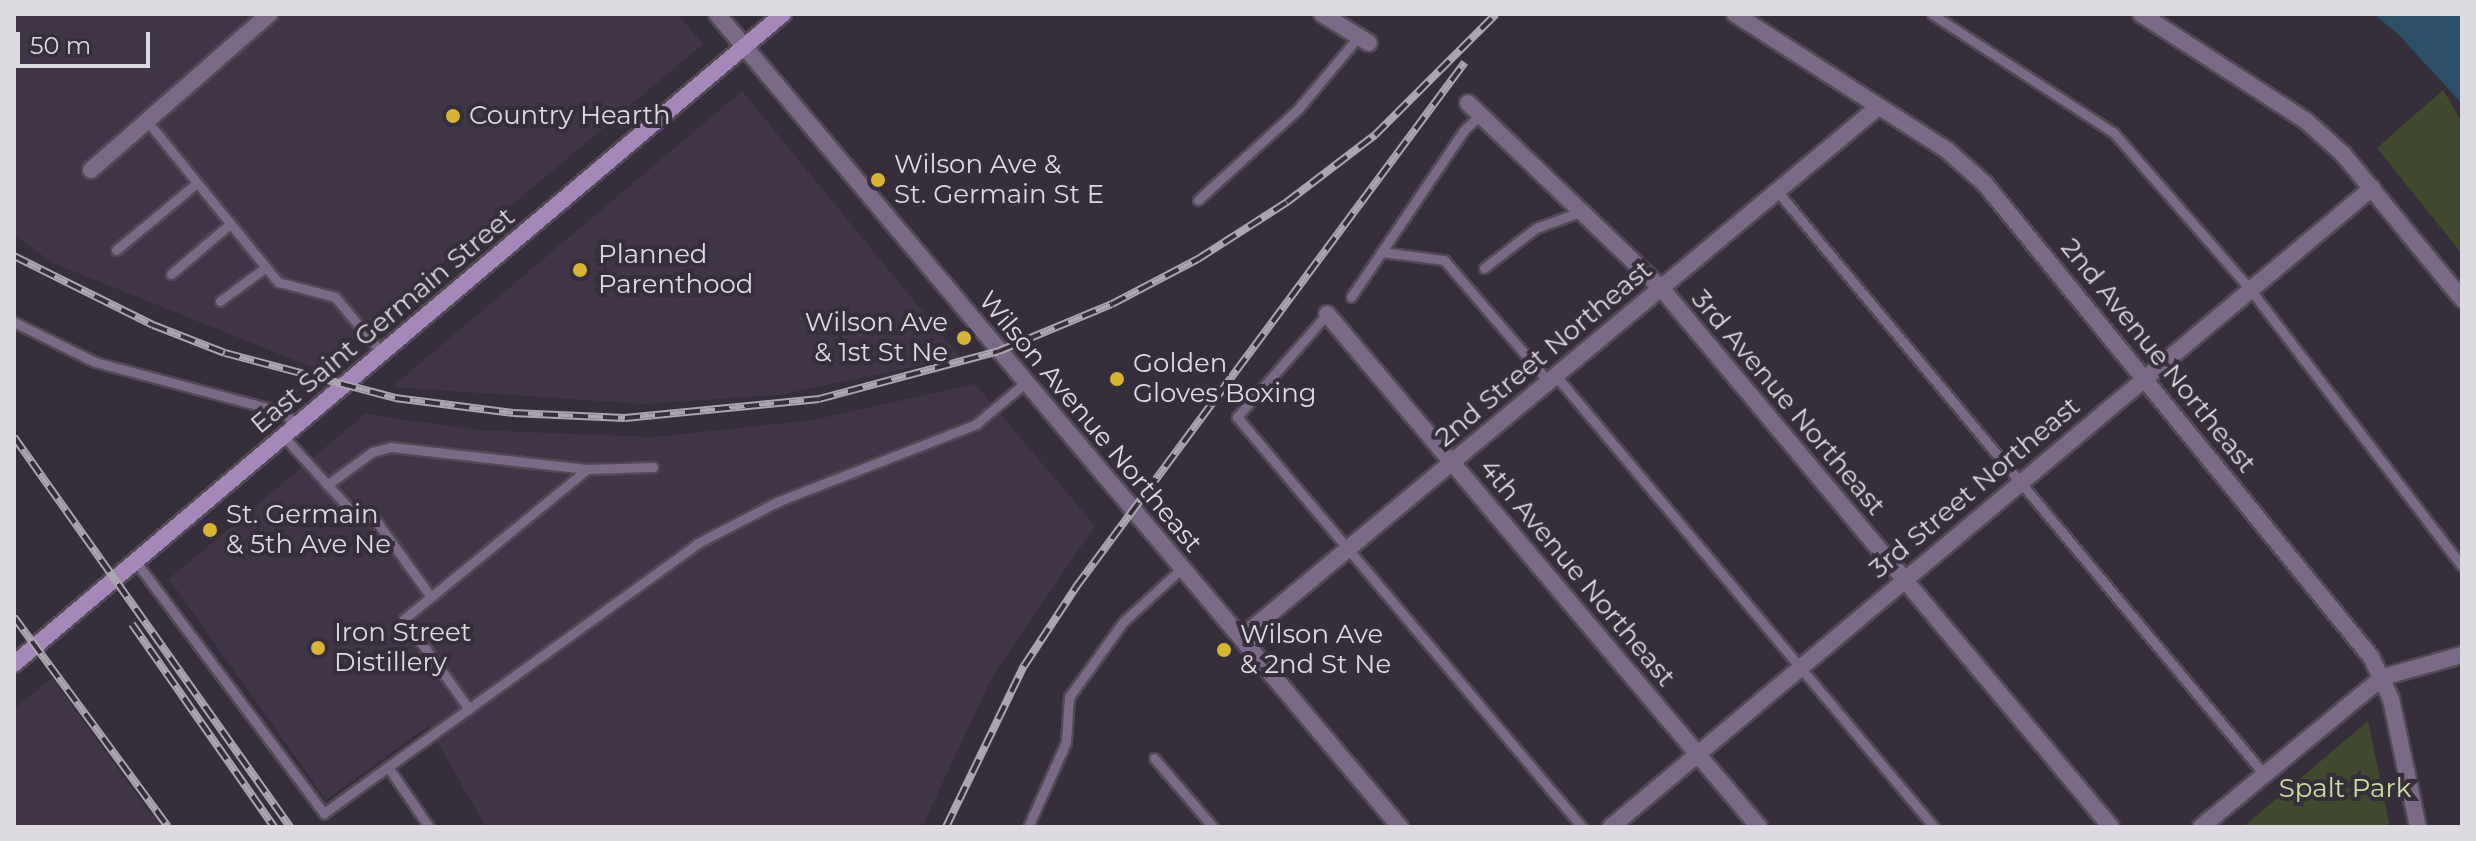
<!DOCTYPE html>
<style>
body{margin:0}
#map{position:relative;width:2476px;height:841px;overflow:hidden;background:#362e3a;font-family:Montserrat,sans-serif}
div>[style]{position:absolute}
.built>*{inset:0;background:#413648}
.green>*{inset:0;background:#414a2f}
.water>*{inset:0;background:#2d4f67}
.roads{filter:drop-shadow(2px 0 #514a55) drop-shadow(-2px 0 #514a55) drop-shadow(0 2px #514a55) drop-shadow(0 -2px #514a55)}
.service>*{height:9px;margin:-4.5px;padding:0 4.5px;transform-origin:4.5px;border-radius:4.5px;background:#7b6988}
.minor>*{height:16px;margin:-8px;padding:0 8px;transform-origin:8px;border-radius:8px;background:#7b6988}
.tertiary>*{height:16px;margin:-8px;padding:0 8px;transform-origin:8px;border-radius:8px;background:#7b6988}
.secondary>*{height:16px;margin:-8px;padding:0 8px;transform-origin:8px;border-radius:8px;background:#a587b9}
.rail>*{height:8px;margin-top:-4px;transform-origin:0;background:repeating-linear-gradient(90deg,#362e3a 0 15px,#aaa5ae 0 30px);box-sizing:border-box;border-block:2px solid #aaa5ae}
.dots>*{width:22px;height:22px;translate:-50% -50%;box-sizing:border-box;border:4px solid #362e3a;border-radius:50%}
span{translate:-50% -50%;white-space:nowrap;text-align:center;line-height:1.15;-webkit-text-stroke:8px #362e3a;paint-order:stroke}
.poi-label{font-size:26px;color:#dedae2}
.left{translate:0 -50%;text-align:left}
.right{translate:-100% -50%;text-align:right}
.street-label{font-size:26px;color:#dedae2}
.park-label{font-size:26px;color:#cae0a0}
.frame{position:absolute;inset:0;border:16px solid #dedae2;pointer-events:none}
.scale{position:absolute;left:16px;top:32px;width:134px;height:36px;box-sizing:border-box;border:4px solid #dedae2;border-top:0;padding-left:10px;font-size:24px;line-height:28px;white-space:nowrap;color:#dedae2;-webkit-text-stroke:6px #362e3a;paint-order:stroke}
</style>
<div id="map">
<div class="built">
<i style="clip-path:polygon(14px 14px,677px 14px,703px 44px,317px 369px,53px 263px,14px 235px)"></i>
<i style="clip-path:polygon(742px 91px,960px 357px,779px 395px,643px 404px,392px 387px)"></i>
<i style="clip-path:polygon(975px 384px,1095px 526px,992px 677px,922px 827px,486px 827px,428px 726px,326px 800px,169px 579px,365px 414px,479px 430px,654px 437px,813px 420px)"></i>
<i style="clip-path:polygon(52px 678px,150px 813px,175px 827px,14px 827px,14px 709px)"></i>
</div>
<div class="green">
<i style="clip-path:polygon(2443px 90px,2462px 122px,2462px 254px,2377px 148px)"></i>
<i style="clip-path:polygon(2368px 721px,2390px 827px,2243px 827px)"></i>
</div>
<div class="water">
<i style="clip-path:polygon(2374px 14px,2462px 14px,2462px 104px,2399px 35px)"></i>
</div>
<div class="roads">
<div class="service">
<i style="left:1932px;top:14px;width:217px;rotate:33.2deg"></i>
<i style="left:2114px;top:133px;width:207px;rotate:48.9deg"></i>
<i style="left:2250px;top:289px;width:349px;rotate:52.6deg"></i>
<i style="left:147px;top:121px;width:208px;rotate:50.9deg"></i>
<i style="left:278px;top:282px;width:59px;rotate:14.7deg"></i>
<i style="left:335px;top:297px;width:73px;rotate:50deg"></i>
<i style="left:1777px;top:191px;width:760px;rotate:50.13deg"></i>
<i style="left:1198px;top:200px;width:135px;rotate:-42.3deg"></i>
<i style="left:1298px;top:109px;width:94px;rotate:-50.2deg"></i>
<i style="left:116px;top:250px;width:105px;rotate:-39.6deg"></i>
<i style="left:1382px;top:252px;width:63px;rotate:7.4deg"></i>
<i style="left:1444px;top:260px;width:161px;rotate:49.3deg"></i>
<i style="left:1484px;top:268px;width:66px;rotate:-37.6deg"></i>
<i style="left:1536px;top:228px;width:50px;rotate:-19.9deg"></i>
<i style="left:171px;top:274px;width:77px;rotate:-40.3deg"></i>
<i style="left:1351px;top:297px;width:202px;rotate:-55.9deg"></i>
<i style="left:1464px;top:130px;width:22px;rotate:-43deg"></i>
<i style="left:220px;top:301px;width:57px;rotate:-36.5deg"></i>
<i style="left:1327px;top:314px;width:137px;rotate:131.1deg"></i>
<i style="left:1237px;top:417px;width:536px;rotate:49.92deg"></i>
<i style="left:14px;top:322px;width:90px;rotate:26.3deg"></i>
<i style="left:95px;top:362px;width:187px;rotate:14.9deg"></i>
<i style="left:276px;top:410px;width:27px;rotate:31deg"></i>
<i style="left:1556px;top:376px;width:588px;rotate:50.03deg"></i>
<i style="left:284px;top:437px;width:110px;rotate:47.6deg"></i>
<i style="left:358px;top:518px;width:16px"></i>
<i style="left:374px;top:518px;width:97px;rotate:54.2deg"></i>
<i style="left:327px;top:485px;width:56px;rotate:-36.3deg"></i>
<i style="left:372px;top:452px;width:20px;rotate:-15deg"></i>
<i style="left:391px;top:447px;width:197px;rotate:6.4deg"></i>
<i style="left:136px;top:562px;width:314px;rotate:53.2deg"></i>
<i style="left:324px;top:813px;width:461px;rotate:-35.8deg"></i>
<i style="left:698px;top:543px;width:91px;rotate:-27.4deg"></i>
<i style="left:779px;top:501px;width:212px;rotate:-21.3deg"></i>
<i style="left:976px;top:424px;width:65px;rotate:-40deg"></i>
<i style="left:469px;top:709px;width:111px;rotate:-125.8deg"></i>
<i style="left:404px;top:619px;width:237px;rotate:-39.3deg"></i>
<i style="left:587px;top:469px;width:66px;rotate:-1.7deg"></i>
<i style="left:1154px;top:758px;width:91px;rotate:49.5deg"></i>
<i style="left:388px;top:767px;width:73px;rotate:55.7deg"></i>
<i style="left:1028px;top:827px;width:93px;rotate:-65.9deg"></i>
<i style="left:1066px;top:742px;width:45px;rotate:-86.2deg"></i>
<i style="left:1069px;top:697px;width:92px;rotate:-54.2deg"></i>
<i style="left:1123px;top:622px;width:80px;rotate:-42.5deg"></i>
</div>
<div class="minor">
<i style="left:1322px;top:14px;width:55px;rotate:31.7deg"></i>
<i style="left:1735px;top:14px;width:253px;rotate:32.7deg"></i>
<i style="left:1948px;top:151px;width:50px;rotate:41.7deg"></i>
<i style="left:1985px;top:184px;width:611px;rotate:50.78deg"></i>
<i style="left:2371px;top:657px;width:47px;rotate:64.5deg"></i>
<i style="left:2391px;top:699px;width:131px;rotate:78.1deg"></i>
<i style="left:2141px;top:14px;width:195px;rotate:32.9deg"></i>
<i style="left:2305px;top:120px;width:51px;rotate:41.8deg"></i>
<i style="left:2343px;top:154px;width:188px;rotate:50.6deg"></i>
<i style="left:1468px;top:103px;width:267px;rotate:43.8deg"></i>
<i style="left:1661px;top:288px;width:702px;rotate:50.14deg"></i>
<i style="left:91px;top:170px;width:237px;rotate:-41.2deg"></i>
<i style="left:1327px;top:314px;width:671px;rotate:49.9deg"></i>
<i style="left:1241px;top:638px;width:829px;rotate:-39.81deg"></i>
<i style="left:1611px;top:827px;width:994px;rotate:-40.02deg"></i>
<i style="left:2201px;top:827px;width:236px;rotate:-39.5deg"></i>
<i style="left:2383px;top:677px;width:82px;rotate:-15.6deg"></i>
</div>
<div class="tertiary">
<i style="left:717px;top:14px;width:1062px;rotate:49.97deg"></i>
</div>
<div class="secondary">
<i style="left:14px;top:664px;width:1007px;rotate:-40.21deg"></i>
</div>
</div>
<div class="rail">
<i style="left:14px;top:256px;width:155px;rotate:26.4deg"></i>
<i style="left:153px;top:325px;width:77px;rotate:21.3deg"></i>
<i style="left:225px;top:353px;width:176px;rotate:14.8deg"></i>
<i style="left:395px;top:398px;width:119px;rotate:7.2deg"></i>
<i style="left:513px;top:413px;width:112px;rotate:2.6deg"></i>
<i style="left:625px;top:418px;width:195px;rotate:-5.6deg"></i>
<i style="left:819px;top:399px;width:186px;rotate:-14.9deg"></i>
<i style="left:999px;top:351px;width:122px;rotate:-22.6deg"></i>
<i style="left:1112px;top:304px;width:97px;rotate:-27.6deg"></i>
<i style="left:1198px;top:259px;width:106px;rotate:-32.6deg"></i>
<i style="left:1287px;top:202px;width:111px;rotate:-37.3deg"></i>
<i style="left:1375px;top:135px;width:171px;rotate:-45deg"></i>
<i style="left:14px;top:437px;width:478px;rotate:54.7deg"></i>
<i style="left:14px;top:617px;width:260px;rotate:53.7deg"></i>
<i style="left:132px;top:624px;width:248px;rotate:55deg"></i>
<i style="left:946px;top:827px;width:179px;rotate:-64.2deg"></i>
<i style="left:1024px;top:666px;width:95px;rotate:-56.6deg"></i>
<i style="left:1076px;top:587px;width:653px;rotate:-53.46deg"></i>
</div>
<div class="dots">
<i style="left:453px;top:116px;background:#d7b434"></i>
<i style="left:878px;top:180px;background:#d7b434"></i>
<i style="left:580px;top:270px;background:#d7b434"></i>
<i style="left:964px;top:338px;background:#d7b434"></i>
<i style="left:1117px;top:379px;background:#d7b434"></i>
<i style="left:210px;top:530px;background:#d7b434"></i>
<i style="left:318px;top:648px;background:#d7b434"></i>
<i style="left:1224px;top:650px;background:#d7b434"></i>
</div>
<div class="poi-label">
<span class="left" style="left:469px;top:116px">Country Hearth</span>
<span class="left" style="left:894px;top:180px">Wilson Ave &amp;<br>St. Germain St E</span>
<span class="left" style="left:598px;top:270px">Planned<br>Parenthood</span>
<span class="right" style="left:948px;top:338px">Wilson Ave<br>&amp; 1st St Ne</span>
<span class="left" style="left:1133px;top:379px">Golden<br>Gloves Boxing</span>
<span class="left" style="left:226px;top:530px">St. Germain<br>&amp; 5th Ave Ne</span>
<span class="left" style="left:334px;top:648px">Iron Street<br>Distillery</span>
<span class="left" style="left:1240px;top:650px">Wilson Ave<br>&amp; 2nd St Ne</span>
</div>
<div class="street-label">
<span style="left:383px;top:321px;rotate:-40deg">East Saint Germain Street</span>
<span style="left:1544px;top:354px;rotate:-40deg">2nd Street Northeast</span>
<span style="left:2158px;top:356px;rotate:51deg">2nd Avenue Northeast</span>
<span style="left:1788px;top:403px;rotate:50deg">3rd Avenue Northeast</span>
<span style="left:1090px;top:422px;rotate:50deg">Wilson Avenue Northeast</span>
<span style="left:1975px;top:488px;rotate:-40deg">3rd Street Northeast</span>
<span style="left:1577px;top:573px;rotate:50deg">4th Avenue Northeast</span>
</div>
<div class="park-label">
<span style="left:2345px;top:789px">Spalt Park</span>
</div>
<div class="frame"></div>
<div class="scale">50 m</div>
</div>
